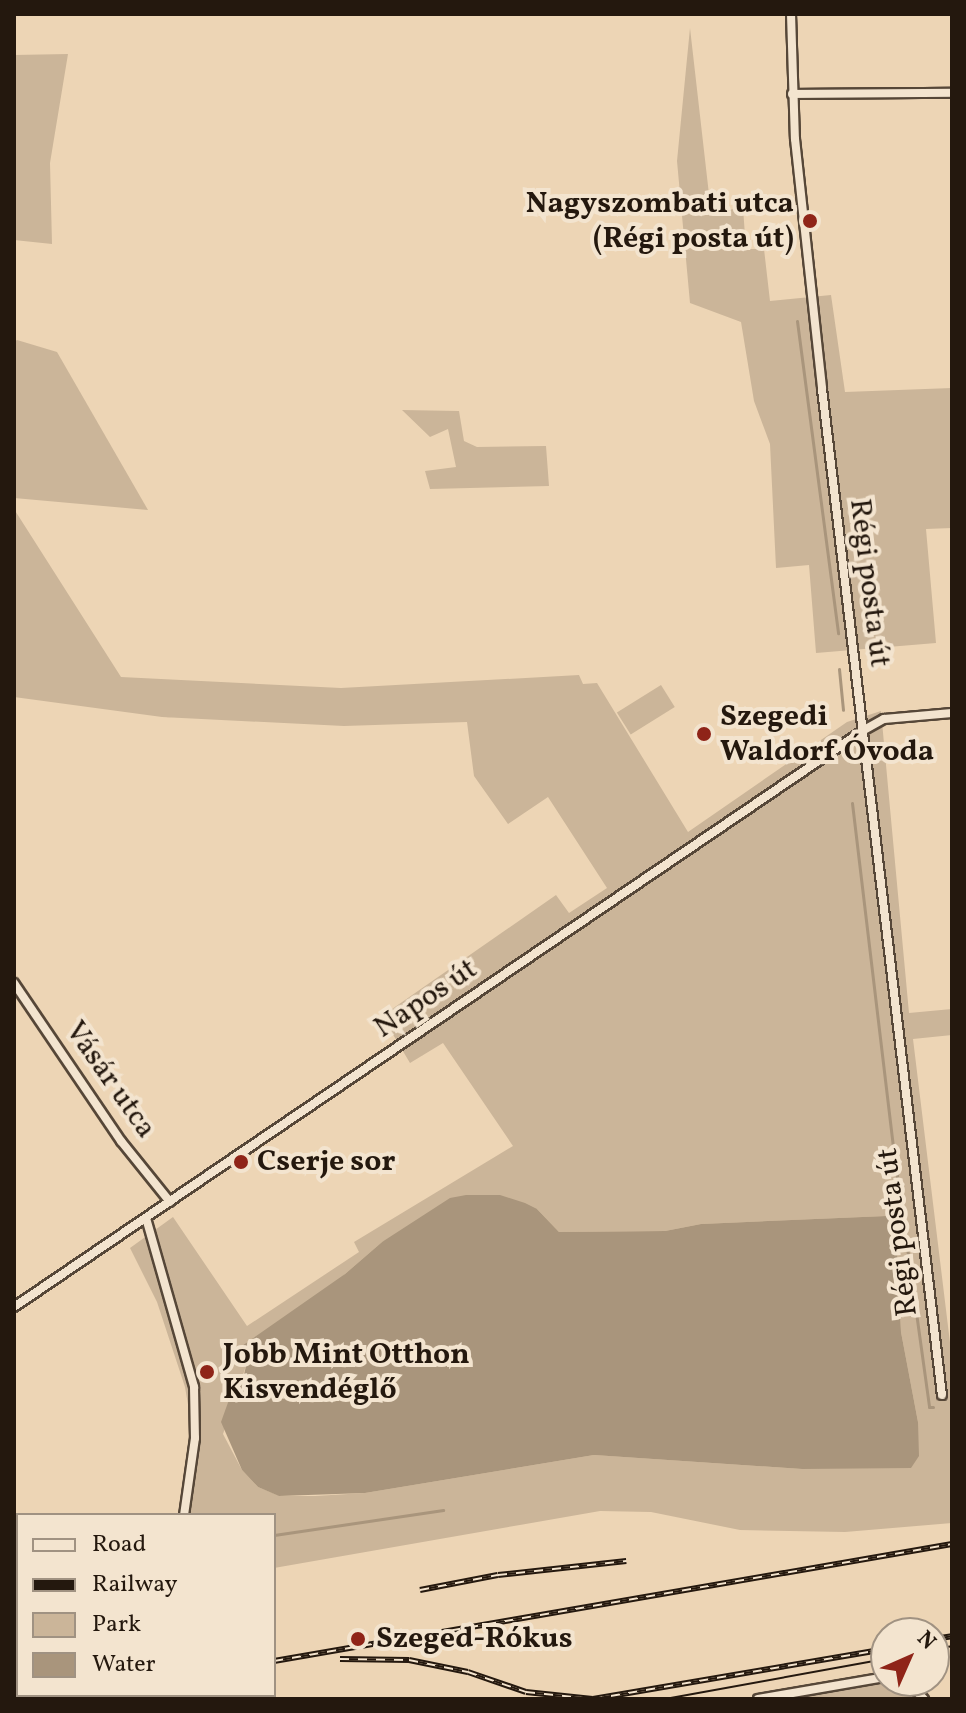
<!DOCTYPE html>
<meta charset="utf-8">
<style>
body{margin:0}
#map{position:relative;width:966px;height:1713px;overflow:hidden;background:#edd5b5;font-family:Vollkorn,serif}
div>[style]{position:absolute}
.green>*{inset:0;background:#cbb599;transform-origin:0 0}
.water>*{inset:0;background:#a9957c}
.stream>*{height:3px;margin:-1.5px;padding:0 1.5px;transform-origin:1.5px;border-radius:1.5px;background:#a9957c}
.roads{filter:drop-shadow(2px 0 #564738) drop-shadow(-2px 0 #564738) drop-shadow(0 2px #564738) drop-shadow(0 -2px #564738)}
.street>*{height:8px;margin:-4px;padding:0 4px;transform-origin:4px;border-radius:4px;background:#f3e4cf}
.tram>*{height:2px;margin:-1px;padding:0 1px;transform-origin:1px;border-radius:1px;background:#24180e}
.rail>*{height:6px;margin-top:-3px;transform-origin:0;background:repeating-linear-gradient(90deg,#f3e4cf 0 9px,#24180e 0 18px);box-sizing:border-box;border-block:2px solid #24180e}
.dots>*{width:22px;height:22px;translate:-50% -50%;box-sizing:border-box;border:4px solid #f3e4cf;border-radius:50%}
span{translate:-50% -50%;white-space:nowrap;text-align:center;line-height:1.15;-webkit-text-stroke:8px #f3e4cf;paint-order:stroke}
.poi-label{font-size:30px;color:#24180e;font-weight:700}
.right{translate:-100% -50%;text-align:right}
.left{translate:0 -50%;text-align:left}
.street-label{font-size:30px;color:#24180e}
.frame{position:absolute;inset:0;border:16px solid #24180e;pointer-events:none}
.legend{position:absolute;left:16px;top:1513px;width:260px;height:184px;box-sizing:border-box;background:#f3e4cf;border:2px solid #a09282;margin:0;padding:10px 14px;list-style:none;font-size:24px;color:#24180e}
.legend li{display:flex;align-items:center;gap:16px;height:40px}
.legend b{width:40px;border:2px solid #a09282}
.north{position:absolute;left:870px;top:1617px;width:80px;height:80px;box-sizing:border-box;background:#f3e4cf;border:2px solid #a09282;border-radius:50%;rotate:45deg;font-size:22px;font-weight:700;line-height:32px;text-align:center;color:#24180e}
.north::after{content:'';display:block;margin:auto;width:28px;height:36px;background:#8f2418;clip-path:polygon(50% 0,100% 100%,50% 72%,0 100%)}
</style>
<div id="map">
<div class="green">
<i style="clip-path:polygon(690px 28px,711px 212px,743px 208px,746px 249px,764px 249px,770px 301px,831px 295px,845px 392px,952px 388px,952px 528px,926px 529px,936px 643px,816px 653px,809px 565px,776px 568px,770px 444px,754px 401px,741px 322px,690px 303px,677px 161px)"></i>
<i style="clip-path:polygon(68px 54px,50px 163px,52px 244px,14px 240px,14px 55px)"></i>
<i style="clip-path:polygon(17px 340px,57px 352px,148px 510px,14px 498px,14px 342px)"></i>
<i style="clip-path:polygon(402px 410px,459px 411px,464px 441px,477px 447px,546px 446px,549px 486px,430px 489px,425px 471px,456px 467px,448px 429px,430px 437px)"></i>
<i style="clip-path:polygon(evenodd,14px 509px,121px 677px,341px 688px,579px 675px,583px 684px,597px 683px,688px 832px,847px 722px,881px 711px,909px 1013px,952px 1009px,952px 1035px,913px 1039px,952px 1359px,952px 1523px,845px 1532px,740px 1530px,651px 1512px,600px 1511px,274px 1568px,274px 1515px,181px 1515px,192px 1428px,185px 1387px,157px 1302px,130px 1248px,173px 1217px,247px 1326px,359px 1252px,354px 1242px,513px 1146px,443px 1043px,410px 1063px,382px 1016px,556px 895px,569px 913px,607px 888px,548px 797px,508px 824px,474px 776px,467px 722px,344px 726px,162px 717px,14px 697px,14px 509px,537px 1209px,559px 1232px,665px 1231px,701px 1224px,886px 1216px,896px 1226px,901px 1332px,918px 1422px,802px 1469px,594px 1455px,365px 1493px,315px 1496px,280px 1496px,258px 1487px,242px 1470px,223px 1434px,246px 1366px,345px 1274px,382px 1242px,537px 1209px)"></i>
<i style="left:661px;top:685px;width:26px;height:52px;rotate:58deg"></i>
<i style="clip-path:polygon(886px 1681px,907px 1681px,924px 1699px,770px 1699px)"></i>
</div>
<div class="water">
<i style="clip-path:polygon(466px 1195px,500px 1195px,525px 1203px,537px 1209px,559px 1232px,665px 1231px,701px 1224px,886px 1216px,896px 1226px,901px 1332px,918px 1422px,919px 1456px,911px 1468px,802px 1469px,594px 1455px,365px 1493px,279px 1496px,258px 1487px,242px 1470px,221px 1422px,230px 1397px,242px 1383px,246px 1366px,242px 1346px,345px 1274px,382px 1242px,450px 1198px)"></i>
</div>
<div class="stream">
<i style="left:797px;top:321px;width:315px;rotate:82.5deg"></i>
<i style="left:839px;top:669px;width:41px;rotate:84.4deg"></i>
<i style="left:852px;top:803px;width:361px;rotate:83.2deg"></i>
<i style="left:895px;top:1161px;width:248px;rotate:82.1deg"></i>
<i style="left:929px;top:1407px;width:4px"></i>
<i style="left:274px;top:1535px;width:171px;rotate:-8.4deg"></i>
<i style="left:14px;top:1563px;width:4px"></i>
</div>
<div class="roads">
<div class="street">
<i style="left:791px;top:14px;width:125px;rotate:88.2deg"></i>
<i style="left:795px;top:139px;width:251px;rotate:83.8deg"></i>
<i style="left:822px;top:389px;width:1013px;rotate:83.2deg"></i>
<i style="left:792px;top:94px;width:160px;rotate:-0.4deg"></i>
<i style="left:14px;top:983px;width:191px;rotate:55.9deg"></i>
<i style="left:121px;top:1141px;width:78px;rotate:51.2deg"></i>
<i style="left:146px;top:1218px;width:176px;rotate:74.1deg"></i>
<i style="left:194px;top:1387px;width:51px;rotate:88.9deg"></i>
<i style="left:195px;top:1438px;width:78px;rotate:98.1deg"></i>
<i style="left:14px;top:1307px;width:1027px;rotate:-34.17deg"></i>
<i style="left:864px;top:730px;width:23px;rotate:-29deg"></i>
<i style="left:884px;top:719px;width:68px;rotate:-5deg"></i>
<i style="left:907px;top:1681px;width:25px;rotate:47deg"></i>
<i style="left:758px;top:1699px;width:130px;rotate:-9.8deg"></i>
</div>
</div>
<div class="tram">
<i style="left:934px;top:1649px;width:18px;rotate:-9deg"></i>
<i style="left:665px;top:1699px;width:225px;rotate:-10.3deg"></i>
</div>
<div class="rail">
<i style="left:420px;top:1590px;width:79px;rotate:-10.9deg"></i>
<i style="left:498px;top:1575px;width:129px;rotate:-6.2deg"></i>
<i style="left:934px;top:1639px;width:18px;rotate:-9deg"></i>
<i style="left:340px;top:1659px;width:69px;rotate:0.8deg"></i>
<i style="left:409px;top:1660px;width:60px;rotate:11.5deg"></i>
<i style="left:468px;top:1672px;width:61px;rotate:19deg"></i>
<i style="left:526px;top:1692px;width:67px;rotate:6deg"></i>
<i style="left:593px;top:1699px;width:297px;rotate:-9.7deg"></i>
<i style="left:274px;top:1661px;width:688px;rotate:-9.79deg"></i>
<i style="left:14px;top:1697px;width:4px"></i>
<i style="left:48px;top:1699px;width:24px;rotate:-9deg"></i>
</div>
<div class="dots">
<i style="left:810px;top:221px;background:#8f2418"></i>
<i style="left:704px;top:734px;background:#8f2418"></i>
<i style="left:241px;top:1162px;background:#8f2418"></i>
<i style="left:207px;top:1372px;background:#8f2418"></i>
<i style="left:358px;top:1639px;background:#8f2418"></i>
</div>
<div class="poi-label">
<span class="right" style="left:794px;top:221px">Nagyszombati utca<br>(Régi posta út)</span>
<span class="left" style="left:720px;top:734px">Szegedi<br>Waldorf Óvoda</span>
<span class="left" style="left:257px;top:1162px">Cserje sor</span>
<span class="left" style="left:223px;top:1372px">Jobb Mint Otthon<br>Kisvendéglő</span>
<span class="left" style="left:376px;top:1639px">Szeged-Rókus</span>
</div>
<div class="street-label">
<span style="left:869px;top:583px;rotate:83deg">Régi posta út</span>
<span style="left:426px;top:999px;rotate:-34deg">Napos út</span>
<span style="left:110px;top:1080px;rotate:55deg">Vásár utca</span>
<span style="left:898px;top:1232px;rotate:-97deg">Régi posta út</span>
</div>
<div class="frame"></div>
<ul class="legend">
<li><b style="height:10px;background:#f3e4cf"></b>Road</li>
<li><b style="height:10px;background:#24180e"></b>Railway</li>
<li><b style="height:22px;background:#cbb599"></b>Park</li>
<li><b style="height:22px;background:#a9957c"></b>Water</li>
</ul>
<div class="north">N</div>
</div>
